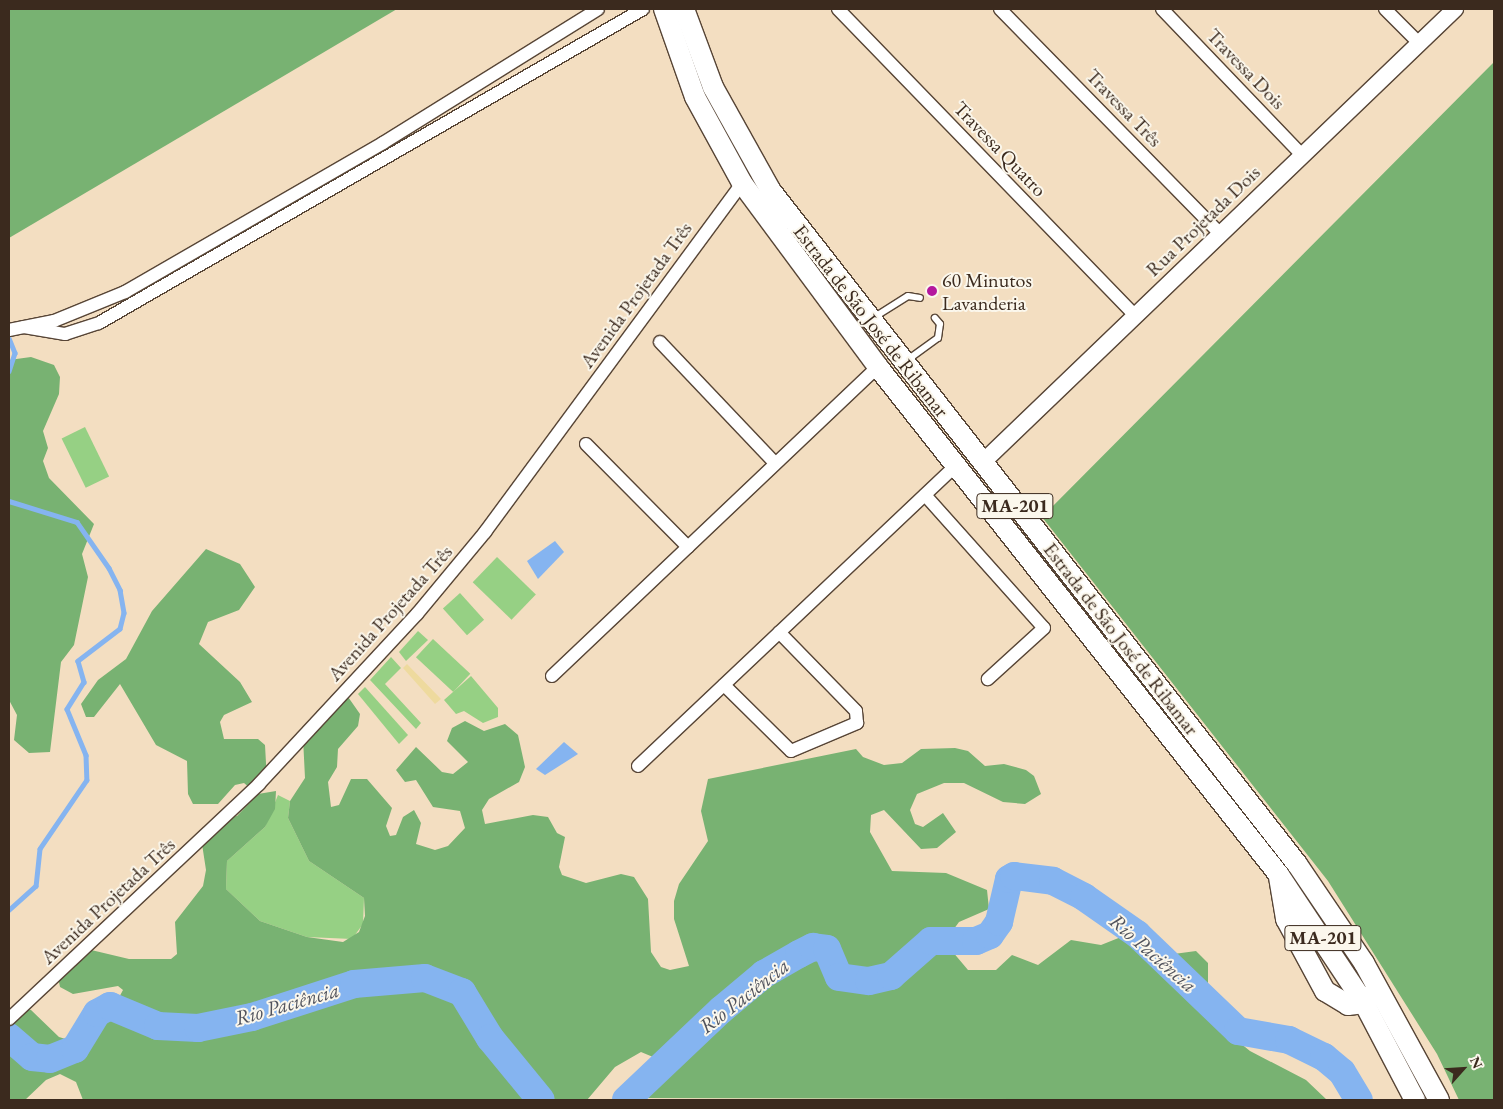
<!DOCTYPE html>
<meta charset="utf-8">
<style>
body{margin:0}
#map{position:relative;width:1503px;height:1109px;overflow:hidden;background:#f3dec1;font-family:"EB Garamond",serif}
div>[style]{position:absolute}
.green>*{inset:0;background:#96d084;transform-origin:0 0}
.forest>*{inset:0;background:#78b272}
.sand>*{inset:0;background:#eeda9e}
.water>*{inset:0;background:#85b4f0}
.stream>*{height:4.5px;margin:-2.25px;padding:0 2.25px;transform-origin:2.25px;border-radius:2.25px;background:#85b4f0}
.river>*{height:28px;margin:-14px;padding:0 14px;transform-origin:14px;border-radius:14px;background:#85b4f0}
.roads{filter:drop-shadow(1px 0 #574536) drop-shadow(-1px 0 #574536) drop-shadow(0 1px #574536) drop-shadow(0 -1px #574536)}
.service>*{height:6px;margin:-3px;padding:0 3px;transform-origin:3px;border-radius:3px;background:#fff}
.minor>*{height:12px;margin:-6px;padding:0 6px;transform-origin:6px;border-radius:6px;background:#fff}
.tertiary>*{height:16px;margin:-8px;padding:0 8px;transform-origin:8px;border-radius:8px;background:#fff}
.primary>*{height:20px;margin:-10px;padding:0 10px;transform-origin:10px;border-radius:10px;background:#fff}
.dots>*{width:14px;height:14px;translate:-50% -50%;box-sizing:border-box;border:2px solid #fbf7ec;border-radius:50%}
span{translate:-50% -50%;white-space:nowrap;text-align:center;line-height:1.15;-webkit-text-stroke:4px #fbf7ec;paint-order:stroke}
.shield-label span{padding:1px 4px;background:#fbf7ec;border:1px solid;border-radius:4px;-webkit-text-stroke-width:0}
.shield-label{font-size:19px;color:#3b2a1e;font-weight:700}
.street-label{font-size:20px;color:#3b2a1e}
.poi-label{font-size:20px;color:#3b2a1e}
.left{translate:0 -50%;text-align:left}
.water-label{font-size:21px;color:#51535d;font-style:italic}
.frame{position:absolute;inset:0;border:10px solid #3b2a1e;pointer-events:none}
.north{position:absolute;left:1438px;top:1044px;width:50px;height:50px;-webkit-text-stroke:4px #fbf7ec;paint-order:stroke;rotate:64deg;font-size:14px;font-weight:700;line-height:20px;text-align:center;color:#3b2a1e}
.north::after{content:'';display:block;margin:auto;width:18px;height:22px;background:#3b2a1e;clip-path:polygon(50% 0,100% 100%,50% 72%,0 100%)}
</style>
<div id="map">
<div class="green">
<i style="left:85px;top:427px;width:55px;height:26px;rotate:64deg"></i>
<i style="left:497px;top:557px;width:54px;height:35px;rotate:44deg"></i>
<i style="left:460px;top:593px;width:36px;height:23px;rotate:48deg"></i>
<i style="clip-path:polygon(418px 631px,428px 640px,406px 661px,399px 652px)"></i>
<i style="left:433px;top:639px;width:51px;height:25px;rotate:43deg"></i>
<i style="clip-path:polygon(391px 657px,401px 668px,385px 684px,421px 723px,416px 729px,370px 680px)"></i>
<i style="clip-path:polygon(471px 676px,498px 708px,498px 717px,483px 723px,464px 711px,456px 714px,444px 700px)"></i>
<i style="clip-path:polygon(365px 687px,408px 735px,399px 744px,358px 694px)"></i>
<i style="clip-path:polygon(278px 795px,290px 801px,288px 818px,309px 861px,364px 898px,363px 924px,352px 939px,307px 937px,260px 921px,226px 889px,227px 861px,265px 827px)"></i>
</div>
<div class="forest">
<i style="clip-path:polygon(9px 9px,397px 9px,9px 238px)"></i>
<i style="clip-path:polygon(1494px 62px,1494px 1100px,1459px 1100px,1437px 1054px,1328px 881px,1042px 517px)"></i>
<i style="clip-path:polygon(31px 357px,54px 365px,60px 377px,59px 394px,43px 431px,48px 448px,43px 461px,49px 478px,94px 524px,82px 554px,88px 577px,74px 645px,61px 662px,50px 752px,29px 753px,14px 740px,17px 715px,9px 700px,9px 360px)"></i>
<i style="clip-path:polygon(206px 549px,240px 564px,255px 587px,239px 610px,208px 622px,199px 644px,240px 682px,252px 702px,224px 715px,220px 722px,224px 739px,258px 739px,265px 745px,267px 781px,251px 789px,244px 783px,235px 785px,218px 804px,193px 804px,188px 794px,187px 761px,156px 745px,120px 684px,94px 717px,86px 717px,81px 704px,98px 680px,126px 659px,152px 611px)"></i>
<i style="clip-path:polygon(346px 694px,360px 714px,358px 726px,338px 749px,337px 767px,328px 782px,331px 807px,339px 805px,351px 779px,367px 779px,392px 808px,386px 826px,390px 836px,396px 835px,403px 817px,414px 810px,421px 823px,416px 844px,435px 850px,448px 846px,465px 828px,460px 811px,433px 807px,416px 780px,405px 782px,396px 770px,416px 747px,442px 772px,453px 774px,468px 762px,447px 741px,452px 728px,465px 721px,484px 731px,505px 724px,518px 735px,525px 767px,519px 782px,489px 799px,482px 810px,485px 824px,533px 815px,548px 817px,557px 833px,565px 837px,559px 867px,562px 875px,586px 883px,621px 874px,634px 877px,648px 899px,651px 952px,661px 967px,670px 970px,689px 966px,674px 919px,674px 901px,679px 884px,708px 841px,701px 811px,708px 779px,856px 749px,863px 757px,884px 765px,902px 763px,921px 749px,955px 748px,968px 751px,985px 766px,1004px 764px,1026px 770px,1034px 776px,1041px 794px,1025px 804px,1003px 802px,964px 783px,944px 783px,917px 794px,910px 810px,915px 824px,923px 827px,943px 813px,956px 832px,937px 848px,921px 849px,884px 810px,871px 815px,870px 832px,892px 871px,946px 873px,987px 890px,989px 909px,959px 922px,948px 937px,952px 951px,968px 970px,996px 970px,1012px 955px,1038px 965px,1071px 940px,1101px 945px,1126px 935px,1141px 940px,1159px 956px,1196px 951px,1208px 963px,1208px 988px,1198px 1003px,1208px 1017px,1250px 1051px,1306px 1080px,1327px 1100px,638px 1098px,653px 1057px,641px 1052px,615px 1067px,587px 1100px,83px 1100px,76px 1082px,60px 1074px,46px 1080px,25px 1100px,9px 1100px,9px 1015px,24px 1008px,31px 1010px,59px 1037px,72px 1041px,115px 1005px,123px 990px,118px 986px,73px 994px,60px 987px,58px 977px,87px 949px,129px 959px,171px 959px,177px 954px,175px 922px,203px 886px,206px 870px,200px 831px,218px 818px,237px 816px,258px 794px,276px 791px,275px 809px,265px 827px,227px 861px,226px 889px,260px 921px,307px 937px,343px 942px,359px 932px,365px 916px,364px 898px,309px 861px,288px 818px,290px 801px,305px 778px,303px 738px)"></i>
</div>
<div class="sand">
<i style="clip-path:polygon(407px 664px,441px 699px,435px 704px,403px 668px)"></i>
</div>
<div class="water">
<i style="clip-path:polygon(555px 541px,564px 552px,538px 579px,527px 561px)"></i>
<i style="clip-path:polygon(564px 742px,578px 754px,545px 775px,536px 769px)"></i>
</div>
<div class="stream">
<i style="left:9px;top:338px;width:16px;rotate:68deg"></i>
<i style="left:15px;top:353px;width:19px;rotate:108deg"></i>
<i style="left:9px;top:501px;width:71px;rotate:17.2deg"></i>
<i style="left:77px;top:522px;width:56px;rotate:55.2deg"></i>
<i style="left:109px;top:568px;width:25px;rotate:63deg"></i>
<i style="left:120px;top:590px;width:23px;rotate:80deg"></i>
<i style="left:124px;top:613px;width:16px;rotate:104deg"></i>
<i style="left:120px;top:629px;width:53px;rotate:142.7deg"></i>
<i style="left:78px;top:661px;width:22px;rotate:74deg"></i>
<i style="left:84px;top:682px;width:32px;rotate:122deg"></i>
<i style="left:67px;top:709px;width:50px;rotate:67.6deg"></i>
<i style="left:86px;top:755px;width:25px;rotate:88deg"></i>
<i style="left:87px;top:780px;width:83px;rotate:124.3deg"></i>
<i style="left:40px;top:849px;width:37px;rotate:96deg"></i>
<i style="left:36px;top:886px;width:36px;rotate:138deg"></i>
</div>
<div class="river">
<i style="left:9px;top:1037px;width:30px;rotate:41deg"></i>
<i style="left:32px;top:1057px;width:18px;rotate:6deg"></i>
<i style="left:50px;top:1059px;width:27px;rotate:-22deg"></i>
<i style="left:75px;top:1049px;width:42px;rotate:-58.6deg"></i>
<i style="left:97px;top:1013px;width:15px;rotate:-28deg"></i>
<i style="left:110px;top:1006px;width:52px;rotate:22.6deg"></i>
<i style="left:158px;top:1026px;width:40px;rotate:2.9deg"></i>
<i style="left:198px;top:1028px;width:55px;rotate:-11.5deg"></i>
<i style="left:252px;top:1017px;width:107px;rotate:-17.9deg"></i>
<i style="left:354px;top:984px;width:71px;rotate:-4.8deg"></i>
<i style="left:425px;top:978px;width:40px;rotate:21deg"></i>
<i style="left:462px;top:992px;width:54px;rotate:58.7deg"></i>
<i style="left:490px;top:1038px;width:80px;rotate:50.6deg"></i>
<i style="left:626px;top:1100px;width:131px;rotate:-43.5deg"></i>
<i style="left:721px;top:1010px;width:56px;rotate:-39.9deg"></i>
<i style="left:764px;top:974px;width:40px;rotate:-29.7deg"></i>
<i style="left:799px;top:954px;width:16px;rotate:-27deg"></i>
<i style="left:813px;top:947px;width:14px;rotate:8deg"></i>
<i style="left:827px;top:949px;width:30px;rotate:67deg"></i>
<i style="left:839px;top:977px;width:30px;rotate:8deg"></i>
<i style="left:869px;top:981px;width:23px;rotate:-13deg"></i>
<i style="left:891px;top:976px;width:53px;rotate:-41.2deg"></i>
<i style="left:931px;top:941px;width:45px"></i>
<i style="left:976px;top:941px;width:15px;rotate:-23deg"></i>
<i style="left:990px;top:935px;width:16px;rotate:-55deg"></i>
<i style="left:999px;top:922px;width:44px;rotate:-76.9deg"></i>
<i style="left:1009px;top:879px;width:6px;rotate:-31deg"></i>
<i style="left:1014px;top:876px;width:39px;rotate:7deg"></i>
<i style="left:1053px;top:881px;width:35px;rotate:27deg"></i>
<i style="left:1084px;top:897px;width:65px;rotate:34.9deg"></i>
<i style="left:1137px;top:934px;width:140px;rotate:43.8deg"></i>
<i style="left:1238px;top:1031px;width:52px;rotate:10deg"></i>
<i style="left:1289px;top:1040px;width:39px;rotate:26deg"></i>
<i style="left:1324px;top:1057px;width:23px;rotate:40deg"></i>
<i style="left:1342px;top:1072px;width:33px;rotate:59deg"></i>
</div>
<div class="roads">
<div class="service">
<i style="left:873px;top:318px;width:41px;rotate:-32.2deg"></i>
<i style="left:908px;top:296px;width:12px;rotate:9deg"></i>
<i style="left:906px;top:361px;width:39px;rotate:-36deg"></i>
<i style="left:938px;top:338px;width:14px;rotate:-82deg"></i>
<i style="left:940px;top:324px;width:8px;rotate:-130deg"></i>
</div>
<div class="minor">
<i style="left:838px;top:9px;width:427px;rotate:45.9deg"></i>
<i style="left:1000px;top:9px;width:315px;rotate:45.6deg"></i>
<i style="left:1162px;top:9px;width:202px;rotate:46.2deg"></i>
<i style="left:1385px;top:9px;width:48px;rotate:45deg"></i>
<i style="left:24px;top:327px;width:42px;rotate:9.7deg"></i>
<i style="left:65px;top:334px;width:36px;rotate:-18deg"></i>
<i style="left:99px;top:323px;width:628px;rotate:-29.99deg"></i>
<i style="left:9px;top:330px;width:46px;rotate:-11.3deg"></i>
<i style="left:54px;top:321px;width:77px;rotate:-22.2deg"></i>
<i style="left:125px;top:292px;width:298px;rotate:-30deg"></i>
<i style="left:383px;top:143px;width:253px;rotate:-31.9deg"></i>
<i style="left:660px;top:342px;width:167px;rotate:46.5deg"></i>
<i style="left:586px;top:444px;width:145px;rotate:45.3deg"></i>
<i style="left:925px;top:495px;width:178px;rotate:48.2deg"></i>
<i style="left:1044px;top:628px;width:76px;rotate:137.7deg"></i>
<i style="left:552px;top:676px;width:449px;rotate:-43.5deg"></i>
<i style="left:724px;top:685px;width:94px;rotate:44.6deg"></i>
<i style="left:791px;top:751px;width:72px;rotate:-23deg"></i>
<i style="left:857px;top:723px;width:12px;rotate:-95deg"></i>
<i style="left:856px;top:711px;width:110px;rotate:-134.3deg"></i>
<i style="left:638px;top:766px;width:438px;rotate:-43.4deg"></i>
<i style="left:9px;top:1019px;width:343px;rotate:-43.2deg"></i>
<i style="left:259px;top:784px;width:232px;rotate:-47.1deg"></i>
<i style="left:417px;top:614px;width:107px;rotate:-50.3deg"></i>
<i style="left:485px;top:532px;width:433px;rotate:-53.6deg"></i>
</div>
<div class="tertiary">
<i style="left:982px;top:463px;width:656px;rotate:-43.83deg"></i>
</div>
<div class="primary">
<i style="left:664px;top:9px;width:93px;rotate:70.6deg"></i>
<i style="left:695px;top:97px;width:98px;rotate:61.3deg"></i>
<i style="left:742px;top:183px;width:229px;rotate:53.5deg"></i>
<i style="left:878px;top:367px;width:647px;rotate:51.71deg"></i>
<i style="left:1279px;top:875px;width:154px;rotate:56.4deg"></i>
<i style="left:1364px;top:1003px;width:110px;rotate:62.3deg"></i>
<i style="left:684px;top:9px;width:83px;rotate:69.6deg"></i>
<i style="left:713px;top:87px;width:119px;rotate:60.9deg"></i>
<i style="left:771px;top:191px;width:854px;rotate:51.99deg"></i>
<i style="left:1297px;top:864px;width:120px;rotate:55.9deg"></i>
<i style="left:1364px;top:963px;width:156px;rotate:61.3deg"></i>
<i style="left:1279px;top:877px;width:43px;rotate:80.5deg"></i>
<i style="left:1286px;top:919px;width:82px;rotate:61.6deg"></i>
<i style="left:1325px;top:991px;width:27px;rotate:31deg"></i>
<i style="left:1348px;top:1005px;width:16px;rotate:-7deg"></i>
<i style="left:1364px;top:1003px;width:11px;rotate:-49deg"></i>
</div>
</div>
<div class="dots">
<i style="left:932px;top:291px;background:#b5179e"></i>
</div>
<div class="shield-label">
<span style="left:1015px;top:506px">MA-201</span>
<span style="left:1323px;top:938px">MA-201</span>
</div>
<div class="street-label">
<span style="left:1246px;top:69px;rotate:46deg">Travessa Dois</span>
<span style="left:1124px;top:108px;rotate:46deg">Travessa Três</span>
<span style="left:1000px;top:149px;rotate:46deg">Travessa Quatro</span>
<span style="left:1203px;top:221px;rotate:-44deg">Rua Projetada Dois</span>
<span style="left:636px;top:295px;rotate:-54deg">Avenida Projetada Três</span>
<span style="left:871px;top:321px;rotate:52deg">Estrada de São José de Ribamar</span>
<span style="left:390px;top:613px;rotate:-48deg">Avenida Projetada Três</span>
<span style="left:1121px;top:639px;rotate:52deg">Estrada de São José de Ribamar</span>
<span style="left:108px;top:901px;rotate:-43deg">Avenida Projetada Três</span>
</div>
<div class="poi-label">
<span class="left" style="left:942px;top:292px">60 Minutos<br>Lavanderia</span>
</div>
<div class="water-label">
<span style="left:1153px;top:953px;rotate:41deg">Rio Paciência</span>
<span style="left:744px;top:996px;rotate:-38deg">Rio Paciência</span>
<span style="left:287px;top:1004px;rotate:-16deg">Rio Paciência</span>
</div>
<div class="frame"></div>
<div class="north">N</div>
</div>
